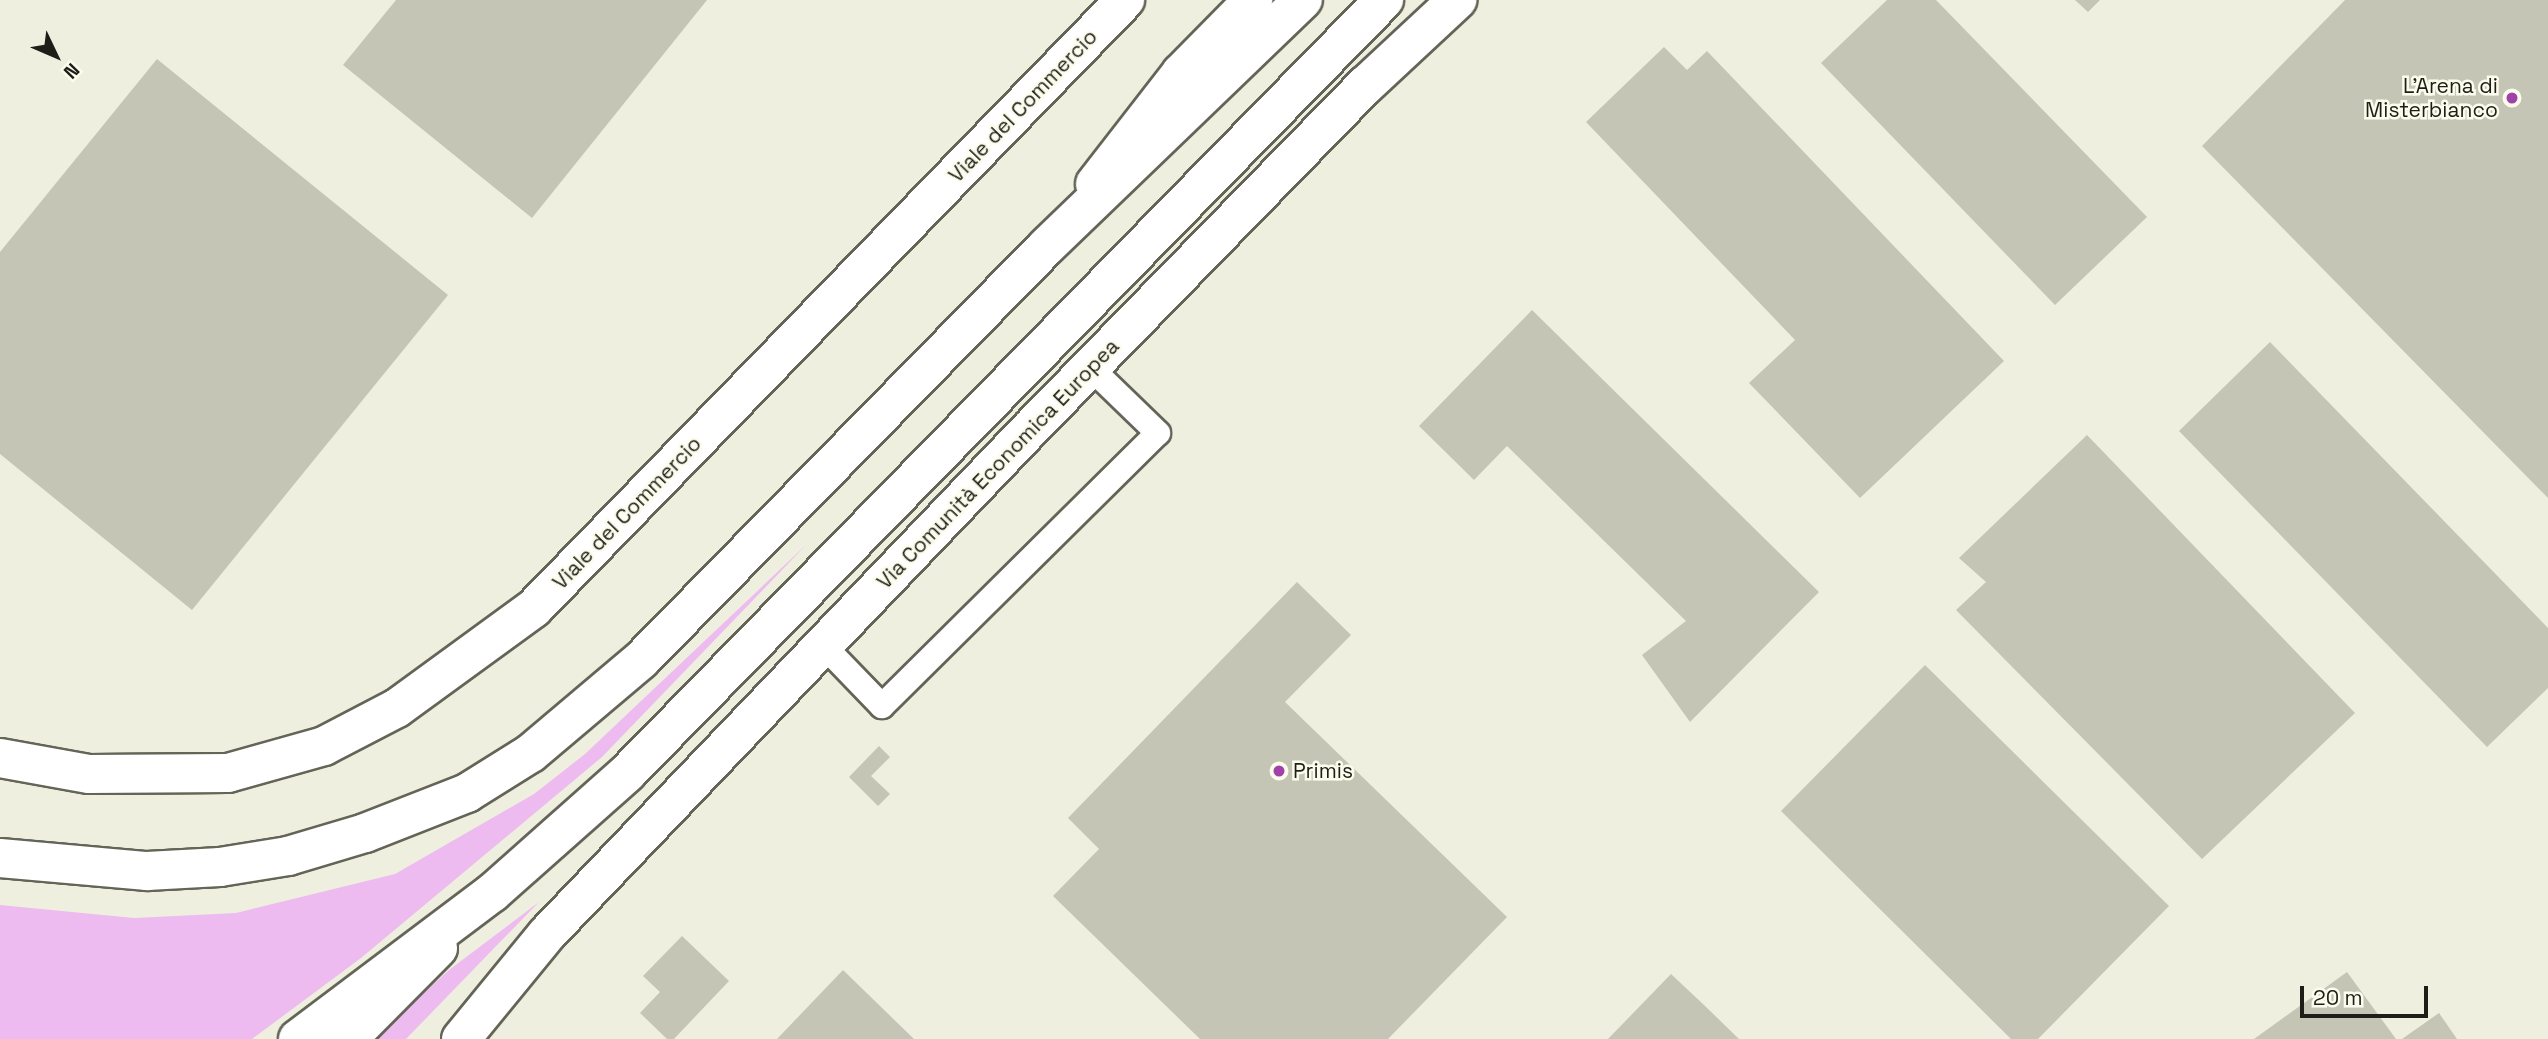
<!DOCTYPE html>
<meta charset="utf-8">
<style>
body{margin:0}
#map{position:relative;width:2548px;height:1039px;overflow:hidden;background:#efefe0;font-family:"Space Grotesk",sans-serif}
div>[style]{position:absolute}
.green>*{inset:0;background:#edbbf0}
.building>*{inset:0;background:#c5c5b6}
.roads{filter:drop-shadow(2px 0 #646457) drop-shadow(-2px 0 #646457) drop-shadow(0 2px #646457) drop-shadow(0 -2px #646457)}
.lane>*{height:24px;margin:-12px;padding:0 12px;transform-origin:12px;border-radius:12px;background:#fff}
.street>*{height:38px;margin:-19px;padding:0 19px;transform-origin:19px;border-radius:19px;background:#fff}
.secondary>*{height:38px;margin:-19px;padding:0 19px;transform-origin:19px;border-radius:19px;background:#fff}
.primary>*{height:38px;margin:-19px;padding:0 19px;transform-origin:19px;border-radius:19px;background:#fff}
.dots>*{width:19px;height:19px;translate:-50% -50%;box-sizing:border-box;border:4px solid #fcfced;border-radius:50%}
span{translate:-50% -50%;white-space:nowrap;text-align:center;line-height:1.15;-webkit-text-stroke:5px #fcfced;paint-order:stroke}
.poi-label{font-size:21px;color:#1e1e19}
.right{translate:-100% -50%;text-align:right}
.left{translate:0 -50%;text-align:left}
.street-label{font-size:21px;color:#1e1e19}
.north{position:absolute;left:21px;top:21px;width:70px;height:70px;-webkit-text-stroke:5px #fcfced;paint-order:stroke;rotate:134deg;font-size:19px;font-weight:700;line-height:28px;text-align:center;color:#1e1e19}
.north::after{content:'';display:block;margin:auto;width:24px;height:32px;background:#1e1e19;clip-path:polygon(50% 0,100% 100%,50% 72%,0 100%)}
.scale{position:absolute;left:2300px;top:986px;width:128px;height:32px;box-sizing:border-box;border:4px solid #1e1e19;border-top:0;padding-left:9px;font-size:21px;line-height:24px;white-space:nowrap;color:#1e1e19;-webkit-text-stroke:5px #fcfced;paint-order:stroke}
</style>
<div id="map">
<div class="green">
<i style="clip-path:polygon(806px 545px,602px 757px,361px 958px,252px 1039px,0 1039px,0 905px,134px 918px,236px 913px,395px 874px,534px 794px,585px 754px)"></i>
<i style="clip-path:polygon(539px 902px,406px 1039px,373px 1039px,449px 970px)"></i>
</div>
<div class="building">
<i style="clip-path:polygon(396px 0,707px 0,532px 218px,343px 65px)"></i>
<i style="clip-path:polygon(1887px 0,1936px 0,2147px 217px,2055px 305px,1821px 63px)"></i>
<i style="clip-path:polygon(2075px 0,2100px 0,2088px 12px)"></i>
<i style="clip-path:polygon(2345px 0,2548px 0,2548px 498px,2202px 146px)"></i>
<i style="clip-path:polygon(1664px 47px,1687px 70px,1707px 51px,2004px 361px,1860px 498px,1749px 383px,1795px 340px,1586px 122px)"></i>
<i style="clip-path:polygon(157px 59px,448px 295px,192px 610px,0 454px,0 252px)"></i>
<i style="clip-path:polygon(1532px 310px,1819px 592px,1690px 722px,1642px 655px,1686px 621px,1507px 446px,1474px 480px,1419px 426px)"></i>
<i style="clip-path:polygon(2270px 342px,2548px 628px,2548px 688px,2487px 747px,2179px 431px)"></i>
<i style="clip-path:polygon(2087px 435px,2355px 713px,2202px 859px,1956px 610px,1986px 582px,1959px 558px)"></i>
<i style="clip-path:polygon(1297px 582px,1351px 635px,1285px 702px,1507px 917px,1388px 1039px,1200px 1039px,1053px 896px,1099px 849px,1068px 818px)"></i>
<i style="clip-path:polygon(1925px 665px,2169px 906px,2038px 1039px,2011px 1039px,1781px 811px)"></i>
<i style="clip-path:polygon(879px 746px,890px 757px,871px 776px,890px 794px,878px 806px,849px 777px)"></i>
<i style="clip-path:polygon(682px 936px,729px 981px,674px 1039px,667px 1039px,640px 1013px,660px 992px,643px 976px)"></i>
<i style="clip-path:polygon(843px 970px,914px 1039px,777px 1039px)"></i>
<i style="clip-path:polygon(2347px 972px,2396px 1039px,2254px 1039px)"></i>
<i style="clip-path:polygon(1671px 974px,1704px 1005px,1739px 1039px,1608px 1039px)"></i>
<i style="clip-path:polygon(2439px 1013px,2457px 1039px,2402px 1039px)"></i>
</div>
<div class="roads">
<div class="lane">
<i style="left:823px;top:645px;width:85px;rotate:46deg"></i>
<i style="left:882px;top:706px;width:388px;rotate:-44.7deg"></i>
<i style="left:1158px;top:433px;width:95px;rotate:-135.9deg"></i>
</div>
<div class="street">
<i style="left:1095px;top:184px;width:140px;rotate:-52.2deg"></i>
<i style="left:1181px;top:73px;width:103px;rotate:-45.4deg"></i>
<i style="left:0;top:758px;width:90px;rotate:10.2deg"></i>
<i style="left:89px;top:774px;width:139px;rotate:-0.4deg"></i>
<i style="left:228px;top:773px;width:100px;rotate:-15.7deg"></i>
<i style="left:324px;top:746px;width:82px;rotate:-27.5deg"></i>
<i style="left:397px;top:708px;width:170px;rotate:-36.1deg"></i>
<i style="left:534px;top:608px;width:848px;rotate:-45.81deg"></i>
</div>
<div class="secondary">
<i style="left:348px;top:1039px;width:128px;rotate:-45.3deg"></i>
<i style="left:461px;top:1039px;width:136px;rotate:-50.7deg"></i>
<i style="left:547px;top:934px;width:697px;rotate:-46.28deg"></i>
<i style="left:1029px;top:430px;width:482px;rotate:-45.7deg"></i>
<i style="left:1366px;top:85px;width:125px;rotate:-43deg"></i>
</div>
<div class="primary">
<i style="left:0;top:858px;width:148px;rotate:5.1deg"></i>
<i style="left:147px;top:871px;width:73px;rotate:-3.1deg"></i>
<i style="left:220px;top:867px;width:69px;rotate:-9.2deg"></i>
<i style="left:288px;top:856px;width:80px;rotate:-16.6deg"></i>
<i style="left:365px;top:833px;width:110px;rotate:-21.4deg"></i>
<i style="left:467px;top:793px;width:75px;rotate:-32deg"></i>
<i style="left:531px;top:753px;width:144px;rotate:-40.2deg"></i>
<i style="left:641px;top:660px;width:580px;rotate:-45.56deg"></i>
<i style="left:1047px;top:246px;width:355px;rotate:-43.9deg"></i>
<i style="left:298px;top:1039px;width:243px;rotate:-37deg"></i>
<i style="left:492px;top:893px;width:181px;rotate:-41.6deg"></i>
<i style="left:627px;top:773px;width:1082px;rotate:-45.6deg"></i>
</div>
</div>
<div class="dots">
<i style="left:2512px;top:98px;background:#a142aa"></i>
<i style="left:1279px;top:771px;background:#a142aa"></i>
</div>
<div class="poi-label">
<span class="right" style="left:2498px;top:98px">L'Arena di<br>Misterbianco</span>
<span class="left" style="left:1293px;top:771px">Primis</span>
</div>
<div class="street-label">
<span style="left:1023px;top:106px;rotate:-46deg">Viale del Commercio</span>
<span style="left:998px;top:464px;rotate:-46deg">Via Comunità Economica Europea</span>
<span style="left:627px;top:513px;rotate:-46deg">Viale del Commercio</span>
</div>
<div class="north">N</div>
<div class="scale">20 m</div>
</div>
